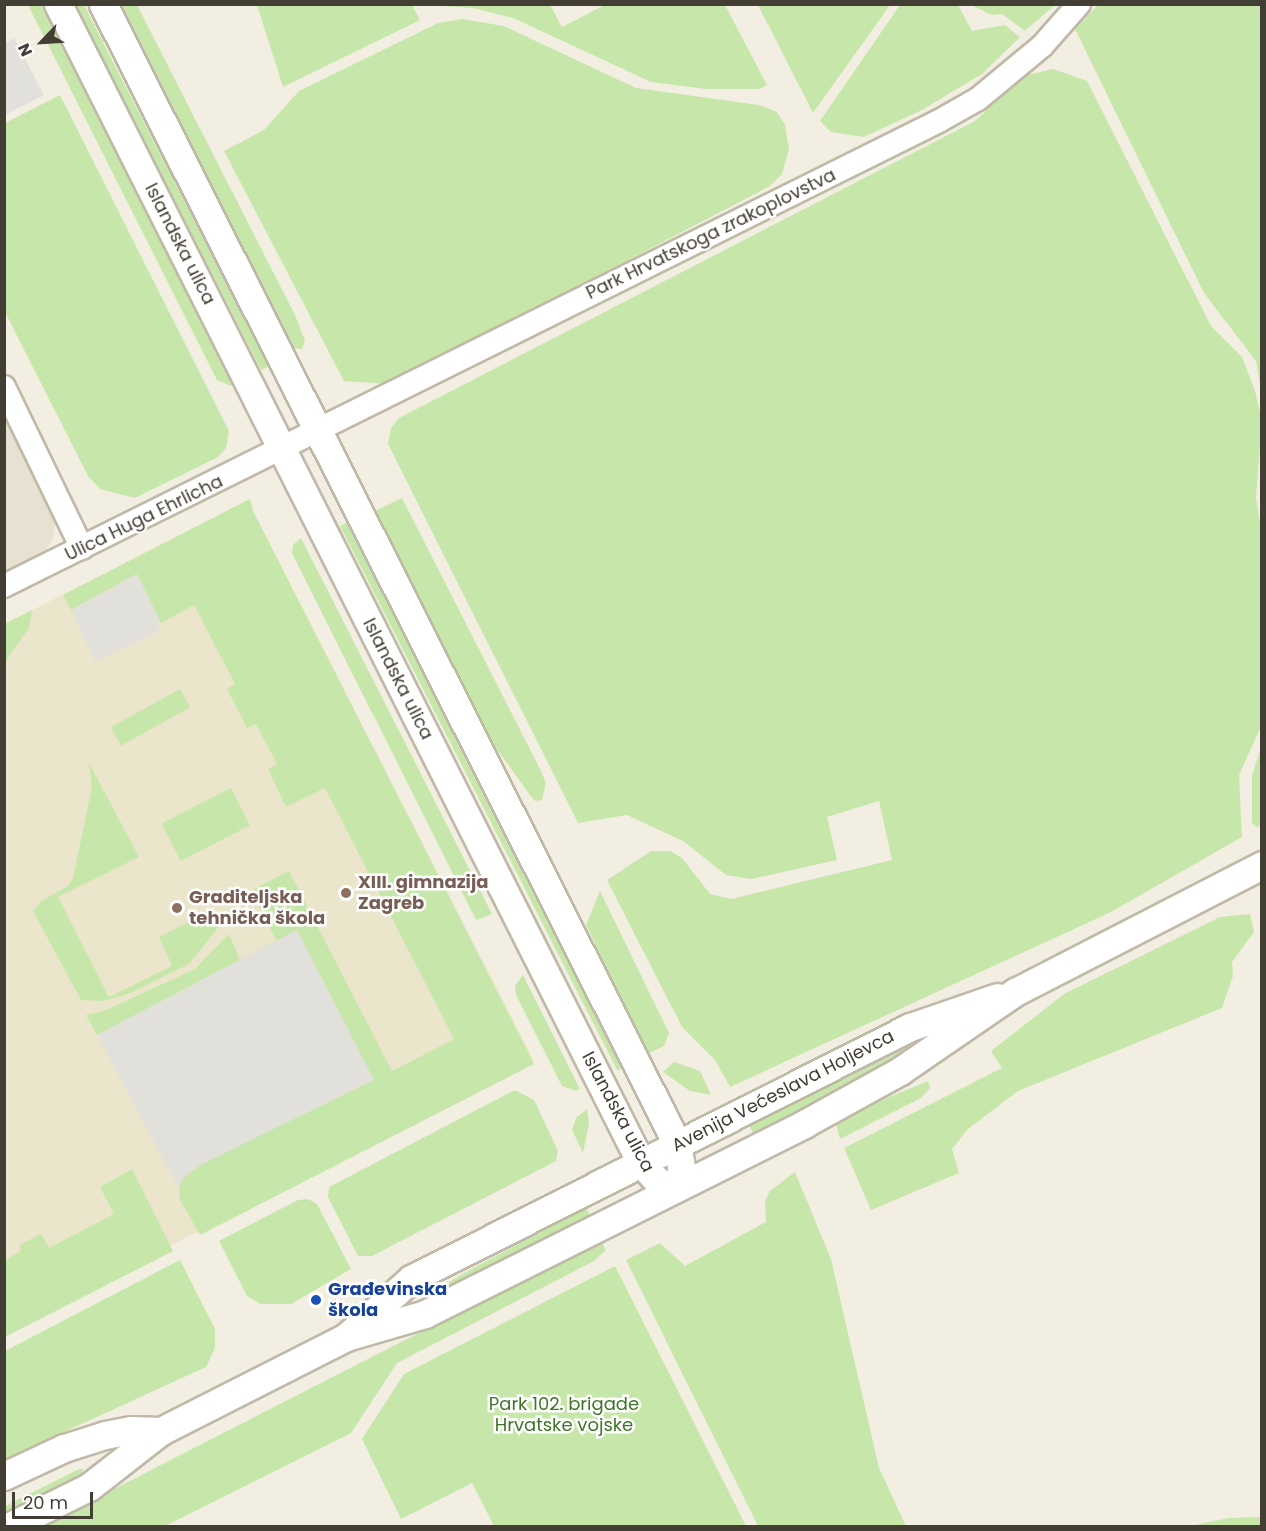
<!DOCTYPE html>
<meta charset="utf-8">
<style>
body{margin:0}
#map{position:relative;width:1266px;height:1531px;overflow:hidden;background:#f2eee2;font-family:Poppins,sans-serif}
div>[style]{position:absolute}
.residential>*{inset:0;background:#e6e1d0}
.education>*{inset:0;background:#ebe5cc}
.green>*{inset:0;background:#c7e7aa;transform-origin:0 0}
.parking>*{inset:0;background:#e2e0db}
.roads{filter:drop-shadow(2px 0 #c0b9a8) drop-shadow(-2px 0 #c0b9a8) drop-shadow(0 2px #c0b9a8) drop-shadow(0 -2px #c0b9a8)}
.minor>*{height:22px;margin:-11px;padding:0 11px;transform-origin:11px;border-radius:11px;background:#fff}
.tertiary>*{height:27px;margin:-13.5px;padding:0 13.5px;transform-origin:13.5px;border-radius:13.5px;background:#fff}
.dots>*{width:16px;height:16px;translate:-50% -50%;box-sizing:border-box;border:3px solid #fff;border-radius:50%}
span{translate:-50% -50%;white-space:nowrap;text-align:center;line-height:1.15;-webkit-text-stroke:5px #fff;paint-order:stroke}
.street-label{font-size:18px;color:#433e33}
.education-label{font-size:18px;color:#785e54;font-weight:700}
.left{translate:0 -50%;text-align:left}
.transit-label{font-size:18px;color:#164399;font-weight:700}
.park-label{font-size:18px;color:#3e7526}
.frame{position:absolute;inset:0;border:6px solid #433e33;pointer-events:none}
.north{position:absolute;left:12px;top:12px;width:60px;height:60px;-webkit-text-stroke:4px #fff;paint-order:stroke;rotate:245deg;font-size:16px;font-weight:700;line-height:24px;text-align:center;color:#433e33}
.north::after{content:'';display:block;margin:auto;width:21px;height:27px;background:#433e33;clip-path:polygon(50% 0,100% 100%,50% 72%,0 100%)}
.scale{position:absolute;left:12px;top:1492px;width:81px;height:27px;box-sizing:border-box;border:3px solid #433e33;border-top:0;padding-left:8px;font-size:18px;line-height:21px;white-space:nowrap;color:#433e33;-webkit-text-stroke:4px #fff;paint-order:stroke}
</style>
<div id="map">
<div class="residential">
<i style="clip-path:polygon(4px 408px,53px 507px,55px 522px,53px 538px,44px 554px,4px 579px)"></i>
</div>
<div class="education">
<i style="clip-path:polygon(250px 499px,253px 511px,533px 1059px,5px 1331px,5px 624px)"></i>
</div>
<div class="green">
<i style="clip-path:polygon(28px 5px,45px 5px,236px 383px,231px 386px,217px 380px)"></i>
<i style="clip-path:polygon(76px 5px,84px 5px,269px 366px,261px 370px)"></i>
<i style="clip-path:polygon(118px 5px,137px 5px,295px 315px,305px 341px,302px 349px,292px 348px)"></i>
<i style="clip-path:polygon(257px 5px,412px 5px,420px 20px,283px 87px)"></i>
<i style="clip-path:polygon(430px 5px,550px 5px,562px 27px,605px 5px,725px 5px,767px 85px,759px 89px,706px 89px,651px 82px,513px 18px,473px 8px)"></i>
<i style="clip-path:polygon(758px 5px,890px 5px,813px 113px)"></i>
<i style="clip-path:polygon(900px 5px,958px 5px,972px 31px,1005px 25px,1020px 37px,982px 74px,922px 110px,864px 137px,831px 132px,820px 121px)"></i>
<i style="clip-path:polygon(971px 5px,1055px 5px,1025px 31px,1002px 14px,992px 15px)"></i>
<i style="clip-path:polygon(1098px 5px,1261px 5px,1261px 391px,1256px 361px,1204px 293px,1075px 29px)"></i>
<i style="clip-path:polygon(462px 19px,504px 26px,636px 88px,759px 105px,777px 112px,785px 125px,789px 149px,782px 174px,770px 186px,391px 384px,344px 381px,224px 151px,264px 130px,299px 91px,438px 23px)"></i>
<i style="clip-path:polygon(1053px 69px,1087px 81px,1211px 326px,1242px 357px,1255px 391px,1262px 421px,1256px 497px,1262px 537px,1262px 724px,1239px 775px,1242px 837px,1111px 912px,730px 1087px,715px 1060px,682px 1027px,607px 880px,651px 851px,670px 851px,682px 858px,710px 894px,731px 899px,892px 860px,879px 801px,827px 817px,837px 860px,752px 879px,726px 875px,683px 841px,627px 815px,578px 823px,388px 444px,391px 428px,399px 418px,975px 121px,1023px 76px)"></i>
<i style="clip-path:polygon(60px 95px,229px 431px,226px 448px,218px 457px,135px 498px,100px 489px,88px 476px,5px 312px,5px 123px)"></i>
<i style="clip-path:polygon(402px 498px,540px 769px,546px 783px,542px 800px,535px 801px,530px 795px,491px 741px,375px 511px)"></i>
<i style="clip-path:polygon(250px 499px,253px 511px,534px 1064px,200px 1235px,180px 1200px,179px 1189px,182px 1179px,200px 1165px,297px 931px,277px 941px,250px 891px,289px 871px,392px 1071px,454px 1039px,325px 788px,286px 807px,268px 769px,277px 764px,256px 724px,247px 728px,227px 689px,235px 684px,194px 605px,161px 623px,137px 574px,71px 610px,63px 595px)"></i>
<i style="left:348px;top:522px;width:611px;height:9px;rotate:63deg"></i>
<i style="clip-path:polygon(301px 538px,424px 780px,492px 914px,476px 920px,292px 553px,293px 545px)"></i>
<i style="clip-path:polygon(32px 610px,29px 628px,5px 662px,5px 624px)"></i>
<i style="left:180px;top:689px;width:21px;height:79px;rotate:61deg"></i>
<i style="clip-path:polygon(1261px 748px,1261px 825px,1257px 827px,1252px 823px,1252px 775px)"></i>
<i style="clip-path:polygon(89px 763px,139px 857px,58px 897px,109px 997px,172px 966px,159px 937px,214px 909px,221px 924px,189px 964px,128px 994px,103px 1001px,81px 1000px,33px 911px,41px 901px,68px 886px,73px 878px,92px 787px)"></i>
<i style="left:231px;top:788px;width:42px;height:78px;rotate:63deg"></i>
<i style="clip-path:polygon(600px 891px,669px 1033px,664px 1046px,649px 1053px,586px 925px)"></i>
<i style="clip-path:polygon(1250px 914px,1254px 932px,1232px 962px,1233px 976px,1222px 1008px,1018px 1091px,968px 1129px,952px 1149px,959px 1173px,871px 1210px,844px 1148px,1002px 1068px,991px 1051px,1064px 994px,1220px 917px)"></i>
<i style="clip-path:polygon(229px 934px,240px 960px,97px 1035px,86px 1015px,104px 1011px,195px 969px)"></i>
<i style="clip-path:polygon(523px 975px,580px 1089px,576px 1091px,562px 1086px,516px 995px,515px 986px)"></i>
<i style="clip-path:polygon(938px 1030px,943px 1031px,756px 1139px,749px 1125px)"></i>
<i style="clip-path:polygon(674px 1062px,700px 1071px,711px 1095px,690px 1091px,663px 1072px)"></i>
<i style="clip-path:polygon(928px 1081px,930px 1088px,921px 1098px,840px 1139px,835px 1120px)"></i>
<i style="clip-path:polygon(515px 1090px,534px 1100px,558px 1151px,556px 1161px,372px 1256px,358px 1256px,328px 1197px,329px 1187px)"></i>
<i style="clip-path:polygon(587px 1109px,589px 1123px,583px 1153px,572px 1130px,576px 1118px)"></i>
<i style="clip-path:polygon(132px 1169px,173px 1251px,5px 1337px,5px 1260px,21px 1251px,19px 1245px,41px 1234px,49px 1248px,114px 1214px,100px 1187px)"></i>
<i style="clip-path:polygon(795px 1172px,831px 1259px,879px 1468px,906px 1526px,758px 1526px,626px 1260px,660px 1243px,685px 1266px,766px 1222px,765px 1201px,770px 1191px)"></i>
<i style="clip-path:polygon(308px 1199px,317px 1204px,351px 1269px,291px 1304px,261px 1304px,247px 1296px,219px 1241px,298px 1200px)"></i>
<i style="clip-path:polygon(586px 1208px,590px 1215px,421px 1299px,464px 1273px)"></i>
<i style="clip-path:polygon(600px 1240px,606px 1250px,594px 1261px,397px 1363px,351px 1433px,165px 1526px,42px 1526px)"></i>
<i style="clip-path:polygon(180px 1260px,215px 1329px,215px 1348px,206px 1367px,5px 1459px,5px 1351px)"></i>
<i style="clip-path:polygon(615px 1266px,746px 1526px,494px 1526px,472px 1483px,401px 1519px,362px 1439px,404px 1374px)"></i>
<i style="clip-path:polygon(79px 1469px,83px 1469px,82px 1474px,5px 1513px,5px 1506px)"></i>
<i style="clip-path:polygon(1261px 1517px,1261px 1526px,1190px 1526px,1229px 1518px)"></i>
</div>
<div class="parking">
<i style="clip-path:polygon(14px 38px,44px 95px,5px 115px,5px 43px)"></i>
<i style="clip-path:polygon(137px 574px,161px 623px,158px 625px,160px 631px,95px 662px,71px 610px)"></i>
<i style="clip-path:polygon(297px 930px,374px 1080px,200px 1165px,182px 1179px,179px 1189px,97px 1035px)"></i>
</div>
<div class="roads">
<div class="minor">
<i style="left:4px;top:387px;width:179px;rotate:64.2deg"></i>
<i style="left:4px;top:586px;width:1044px;rotate:-26.44deg"></i>
<i style="left:939px;top:121px;width:45px;rotate:-29.4deg"></i>
<i style="left:978px;top:99px;width:83px;rotate:-39.6deg"></i>
<i style="left:1042px;top:46px;width:56px;rotate:-48.6deg"></i>
</div>
<div class="tertiary">
<i style="left:58px;top:4px;width:1297px;rotate:63.3deg"></i>
<i style="left:641px;top:1163px;width:24px;rotate:48deg"></i>
<i style="left:657px;top:1181px;width:19px;rotate:21deg"></i>
<i style="left:103px;top:4px;width:1276px;rotate:63.27deg"></i>
<i style="left:677px;top:1144px;width:27px;rotate:80deg"></i>
<i style="left:682px;top:1171px;width:18px;rotate:112deg"></i>
<i style="left:346px;top:1337px;width:87px;rotate:-41.7deg"></i>
<i style="left:411px;top:1279px;width:559px;rotate:-26.79deg"></i>
<i style="left:910px;top:1027px;width:92px;rotate:-19deg"></i>
<i style="left:4px;top:1476px;width:66px;rotate:-25deg"></i>
<i style="left:64px;top:1448px;width:43px;rotate:-17.6deg"></i>
<i style="left:105px;top:1435px;width:26px;rotate:-11deg"></i>
<i style="left:131px;top:1430px;width:30px;rotate:2deg"></i>
<i style="left:10px;top:1526px;width:88px;rotate:-26.3deg"></i>
<i style="left:89px;top:1487px;width:91px;rotate:-37.9deg"></i>
<i style="left:161px;top:1431px;width:208px;rotate:-26.9deg"></i>
<i style="left:346px;top:1337px;width:82px;rotate:-16.2deg"></i>
<i style="left:425px;top:1314px;width:424px;rotate:-26.6deg"></i>
<i style="left:804px;top:1124px;width:110px;rotate:-28.9deg"></i>
<i style="left:900px;top:1071px;width:140px;rotate:-34.5deg"></i>
<i style="left:1015px;top:992px;width:278px;rotate:-27.2deg"></i>
</div>
</div>
<div class="dots">
<i style="left:346px;top:893px;background:#8d6e63"></i>
<i style="left:177px;top:908px;background:#8d6e63"></i>
<i style="left:316px;top:1300px;background:#1a4fb4"></i>
</div>
<div class="street-label">
<span style="left:711px;top:234px;rotate:-26deg">Park Hrvatskoga zrakoplovstva</span>
<span style="left:180px;top:244px;rotate:63deg">Islandska ulica</span>
<span style="left:144px;top:518px;rotate:-26deg">Ulica Huga Ehrlicha</span>
<span style="left:398px;top:679px;rotate:63deg">Islandska ulica</span>
<span style="left:783px;top:1091px;rotate:-27deg">Avenija Većeslava Holjevca</span>
<span style="left:618px;top:1112px;rotate:62deg">Islandska ulica</span>
</div>
<div class="education-label">
<span class="left" style="left:358px;top:893px">XIII. gimnazija<br>Zagreb</span>
<span class="left" style="left:189px;top:908px">Graditeljska<br>tehnička škola</span>
</div>
<div class="transit-label">
<span class="left" style="left:328px;top:1300px">Građevinska<br>škola</span>
</div>
<div class="park-label">
<span style="left:564px;top:1415px">Park 102. brigade<br>Hrvatske vojske</span>
</div>
<div class="frame"></div>
<div class="north">N</div>
<div class="scale">20 m</div>
</div>
